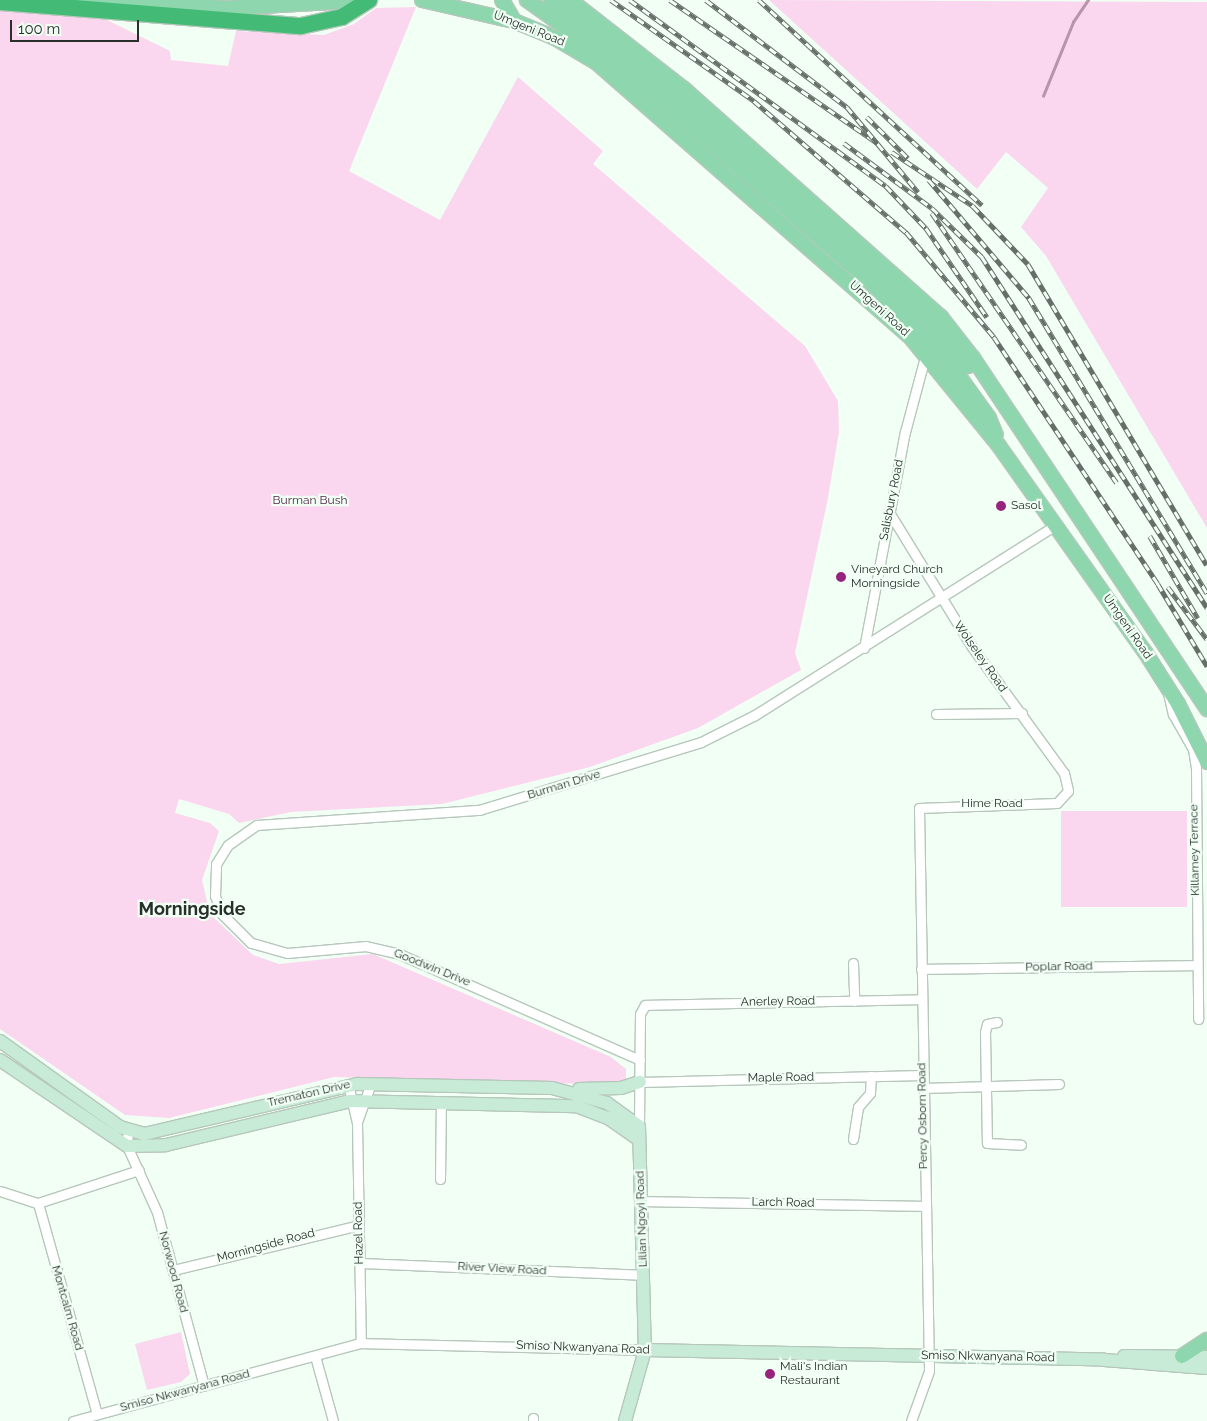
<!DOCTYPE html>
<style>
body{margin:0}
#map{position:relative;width:1207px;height:1421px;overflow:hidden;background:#f1fff5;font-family:Raleway,sans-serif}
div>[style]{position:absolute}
.green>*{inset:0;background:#fad7ee;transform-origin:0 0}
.stream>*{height:2.5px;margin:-1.25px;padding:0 1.25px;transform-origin:1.25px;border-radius:1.25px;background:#b893ad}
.roads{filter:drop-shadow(1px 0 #b6c7bb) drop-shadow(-1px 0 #b6c7bb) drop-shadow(0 1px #b6c7bb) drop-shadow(0 -1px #b6c7bb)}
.street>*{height:9px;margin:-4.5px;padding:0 4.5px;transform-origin:4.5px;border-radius:4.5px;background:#fff}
.secondary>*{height:12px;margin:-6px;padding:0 6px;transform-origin:6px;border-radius:6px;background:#c7ebd6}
.primary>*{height:14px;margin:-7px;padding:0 7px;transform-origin:7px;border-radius:7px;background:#8ed6ad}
.highway>*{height:16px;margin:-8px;padding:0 8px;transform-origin:8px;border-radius:8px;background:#43bb76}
.rail>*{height:4.5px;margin-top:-2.25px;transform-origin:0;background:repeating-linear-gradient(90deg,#f1fff5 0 8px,#666e68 0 16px);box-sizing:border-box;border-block:1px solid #666e68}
.dots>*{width:14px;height:14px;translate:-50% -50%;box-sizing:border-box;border:2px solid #f1fff5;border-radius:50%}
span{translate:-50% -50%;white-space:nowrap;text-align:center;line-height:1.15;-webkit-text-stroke:4.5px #f1fff5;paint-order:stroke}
.street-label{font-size:12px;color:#292f2b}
.park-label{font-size:12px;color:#532448}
.poi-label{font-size:12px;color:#292f2b}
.left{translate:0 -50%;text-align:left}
.district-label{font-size:18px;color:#292f2b;font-weight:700}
.scale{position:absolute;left:10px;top:20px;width:129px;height:22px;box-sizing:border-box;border:2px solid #292f2b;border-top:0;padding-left:6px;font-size:15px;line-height:18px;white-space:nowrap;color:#292f2b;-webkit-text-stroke:4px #f1fff5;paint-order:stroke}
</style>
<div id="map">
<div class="green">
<i style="clip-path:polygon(769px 0,1207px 2px,1207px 528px,1046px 256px,1021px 227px,1048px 188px,1006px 152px,977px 189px)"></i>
<i style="clip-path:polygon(416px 7px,349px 171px,440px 220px,518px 77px,603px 151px,593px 164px,805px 346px,838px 401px,839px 432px,827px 503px,795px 653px,801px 670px,698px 728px,590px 767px,442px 804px,291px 812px,239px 823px,229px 814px,179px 799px,175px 813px,210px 823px,219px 831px,202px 880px,210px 914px,253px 955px,279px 964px,373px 954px,611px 1057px,626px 1069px,626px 1080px,620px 1085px,334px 1077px,169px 1118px,125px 1115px,0 1029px,0 8px,107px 20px,170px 51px,171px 60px,228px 66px,236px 31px,324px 35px,354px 24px,376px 8px)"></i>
<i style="left:1061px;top:811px;width:126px;height:96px"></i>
<i style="clip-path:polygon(181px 1332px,190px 1374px,181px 1382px,147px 1390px,135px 1344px)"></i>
</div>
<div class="stream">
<i style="left:1043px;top:96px;width:80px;rotate:-67.9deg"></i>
<i style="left:1073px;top:22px;width:27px;rotate:-56deg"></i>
</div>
<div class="roads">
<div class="street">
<i style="left:889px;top:512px;width:158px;rotate:58.4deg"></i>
<i style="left:972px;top:647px;width:156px;rotate:53.9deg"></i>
<i style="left:1064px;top:773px;width:18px;rotate:77deg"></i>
<i style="left:1068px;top:791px;width:16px;rotate:133deg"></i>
<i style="left:1057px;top:803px;width:138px;rotate:177.9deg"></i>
<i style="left:919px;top:808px;width:563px;rotate:88.98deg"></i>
<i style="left:929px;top:1371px;width:53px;rotate:109.8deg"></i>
<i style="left:864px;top:648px;width:220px;rotate:-79.3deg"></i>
<i style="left:905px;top:432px;width:82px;rotate:-75.1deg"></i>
<i style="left:1168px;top:693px;width:22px;rotate:77deg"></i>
<i style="left:1173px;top:714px;width:40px;rotate:60.3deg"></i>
<i style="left:1193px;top:749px;width:19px;rotate:81deg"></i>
<i style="left:1196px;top:768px;width:251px;rotate:89.5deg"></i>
<i style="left:936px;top:714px;width:86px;rotate:-0.7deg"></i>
<i style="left:853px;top:963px;width:38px;rotate:88deg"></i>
<i style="left:921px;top:969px;width:276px;rotate:-0.8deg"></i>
<i style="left:997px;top:1022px;width:10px;rotate:169deg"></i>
<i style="left:987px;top:1024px;width:8px;rotate:104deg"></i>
<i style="left:985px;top:1032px;width:111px;rotate:89deg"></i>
<i style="left:987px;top:1143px;width:34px;rotate:3deg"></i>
<i style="left:640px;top:1060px;width:262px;rotate:-156.2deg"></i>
<i style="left:400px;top:954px;width:35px;rotate:-167deg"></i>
<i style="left:366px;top:946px;width:79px;rotate:174.9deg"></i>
<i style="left:287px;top:953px;width:37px;rotate:-164deg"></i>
<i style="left:251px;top:943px;width:41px;rotate:-135deg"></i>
<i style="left:222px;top:914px;width:19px;rotate:-111deg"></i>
<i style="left:215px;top:896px;width:32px;rotate:-88deg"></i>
<i style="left:216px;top:864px;width:22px;rotate:-58deg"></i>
<i style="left:228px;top:845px;width:35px;rotate:-35deg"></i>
<i style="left:257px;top:825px;width:223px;rotate:-3.9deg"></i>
<i style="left:479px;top:810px;width:232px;rotate:-17deg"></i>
<i style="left:701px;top:742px;width:60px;rotate:-26.6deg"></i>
<i style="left:755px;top:715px;width:354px;rotate:-32.3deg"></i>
<i style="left:640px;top:1082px;width:282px;rotate:-1.4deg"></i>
<i style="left:348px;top:1084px;width:39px;rotate:77deg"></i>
<i style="left:357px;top:1122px;width:221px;rotate:89deg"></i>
<i style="left:923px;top:1088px;width:136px;rotate:-1.7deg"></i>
<i style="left:357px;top:1122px;width:41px;rotate:-70.3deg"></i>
<i style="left:639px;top:1126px;width:112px;rotate:-89.5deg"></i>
<i style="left:640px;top:1014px;width:10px;rotate:-61deg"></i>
<i style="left:645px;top:1005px;width:276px;rotate:-1.2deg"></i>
<i style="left:128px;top:1130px;width:16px;rotate:94deg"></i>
<i style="left:127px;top:1146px;width:72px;rotate:65.6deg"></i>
<i style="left:157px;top:1212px;width:180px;rotate:74.9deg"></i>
<i style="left:853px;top:1139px;width:32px;rotate:-81deg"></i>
<i style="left:858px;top:1107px;width:18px;rotate:-49deg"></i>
<i style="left:870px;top:1093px;width:17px;rotate:-87deg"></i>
<i style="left:440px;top:1179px;width:77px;rotate:-89.3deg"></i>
<i style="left:0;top:1191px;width:40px;rotate:18deg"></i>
<i style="left:38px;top:1203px;width:106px;rotate:-18.1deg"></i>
<i style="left:642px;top:1201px;width:282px;rotate:1deg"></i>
<i style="left:38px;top:1203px;width:219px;rotate:74.4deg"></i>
<i style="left:360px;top:1263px;width:283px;rotate:2.4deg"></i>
<i style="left:173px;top:1270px;width:191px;rotate:-13.6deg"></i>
<i style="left:315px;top:1356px;width:67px;rotate:74.5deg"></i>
<i style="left:533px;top:1418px;width:3px;rotate:90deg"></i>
<i style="left:73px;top:1421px;width:298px;rotate:-15.2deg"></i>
<i style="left:361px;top:1343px;width:284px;rotate:1.4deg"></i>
</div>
<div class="secondary">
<i style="left:0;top:1041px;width:148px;rotate:35.6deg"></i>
<i style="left:120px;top:1127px;width:25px;rotate:16deg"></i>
<i style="left:144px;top:1134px;width:220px;rotate:-13.2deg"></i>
<i style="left:358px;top:1084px;width:194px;rotate:1.2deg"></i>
<i style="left:552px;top:1088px;width:57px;rotate:15.3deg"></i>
<i style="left:607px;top:1103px;width:39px;rotate:36deg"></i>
<i style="left:639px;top:1126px;width:224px;rotate:88.5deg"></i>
<i style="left:645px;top:1350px;width:74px;rotate:105.7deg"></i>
<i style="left:0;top:1060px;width:153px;rotate:34.1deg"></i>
<i style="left:127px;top:1146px;width:39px;rotate:-1deg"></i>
<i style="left:166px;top:1145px;width:189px;rotate:-13.4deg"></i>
<i style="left:350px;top:1101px;width:226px;rotate:1.3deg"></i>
<i style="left:576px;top:1106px;width:34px;rotate:21deg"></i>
<i style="left:608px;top:1118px;width:38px;rotate:35deg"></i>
<i style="left:579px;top:1089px;width:42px;rotate:-1.4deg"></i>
<i style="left:621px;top:1088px;width:20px;rotate:-18deg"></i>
<i style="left:645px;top:1350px;width:459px;rotate:1.2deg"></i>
<i style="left:1104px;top:1360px;width:103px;rotate:4.4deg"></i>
<i style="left:1124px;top:1356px;width:83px;rotate:0.7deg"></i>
</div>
<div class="primary">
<i style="left:76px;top:0;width:151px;rotate:3deg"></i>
<i style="left:227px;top:8px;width:140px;rotate:-3.3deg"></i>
<i style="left:422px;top:0;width:94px;rotate:12.9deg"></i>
<i style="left:514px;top:21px;width:44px;rotate:22.5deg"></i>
<i style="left:555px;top:38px;width:49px;rotate:30.8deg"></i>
<i style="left:597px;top:63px;width:417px;rotate:41.2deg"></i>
<i style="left:911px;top:338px;width:139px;rotate:50.8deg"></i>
<i style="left:999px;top:446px;width:252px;rotate:54.7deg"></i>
<i style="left:1145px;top:652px;width:62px;rotate:57.6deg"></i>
<i style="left:1178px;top:704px;width:65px;rotate:63.4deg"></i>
<i style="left:502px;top:0;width:24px;rotate:60deg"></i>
<i style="left:527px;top:0;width:129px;rotate:35.5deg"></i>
<i style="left:632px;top:75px;width:320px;rotate:41deg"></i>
<i style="left:874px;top:285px;width:103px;rotate:45.4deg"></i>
<i style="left:946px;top:358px;width:74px;rotate:54.4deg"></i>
<i style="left:989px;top:418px;width:18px;rotate:68deg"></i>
<i style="left:551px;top:0;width:107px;rotate:37.4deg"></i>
<i style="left:636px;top:65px;width:322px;rotate:40.7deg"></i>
<i style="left:880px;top:275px;width:65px;rotate:42.5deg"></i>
<i style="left:928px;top:319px;width:62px;rotate:49.6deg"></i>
<i style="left:570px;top:0;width:145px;rotate:38deg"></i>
<i style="left:684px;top:89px;width:344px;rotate:41.6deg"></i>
<i style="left:941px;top:317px;width:52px;rotate:52deg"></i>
<i style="left:973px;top:358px;width:422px;rotate:56.3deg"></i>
<i style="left:1182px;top:1356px;width:30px;rotate:-33deg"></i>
</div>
<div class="highway">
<i style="left:0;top:2px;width:302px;rotate:4.6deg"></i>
<i style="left:301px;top:26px;width:42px;rotate:-12.4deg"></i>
<i style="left:342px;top:17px;width:32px;rotate:-32deg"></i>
</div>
</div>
<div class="rail">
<i style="left:611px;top:0;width:175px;rotate:35.2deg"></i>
<i style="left:754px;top:101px;width:201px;rotate:40.8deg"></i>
<i style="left:906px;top:232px;width:137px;rotate:50deg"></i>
<i style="left:994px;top:337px;width:296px;rotate:56.4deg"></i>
<i style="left:1158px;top:584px;width:96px;rotate:59.1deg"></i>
<i style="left:630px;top:0;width:316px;rotate:36deg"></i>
<i style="left:886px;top:186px;width:58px;rotate:46.4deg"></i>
<i style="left:926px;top:228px;width:108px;rotate:55.6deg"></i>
<i style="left:670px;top:0;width:252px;rotate:34.6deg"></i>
<i style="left:706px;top:0;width:177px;rotate:37.2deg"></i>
<i style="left:847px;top:107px;width:111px;rotate:50.1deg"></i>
<i style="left:759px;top:0;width:303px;rotate:42.6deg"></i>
<i style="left:867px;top:117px;width:58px;rotate:45deg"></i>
<i style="left:844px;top:143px;width:109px;rotate:36.5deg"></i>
<i style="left:932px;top:208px;width:70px;rotate:44.4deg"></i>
<i style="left:982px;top:257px;width:417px;rotate:57.3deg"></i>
<i style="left:892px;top:152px;width:97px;rotate:33.7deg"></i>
<i style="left:973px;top:206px;width:80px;rotate:46.5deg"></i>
<i style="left:1028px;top:264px;width:350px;rotate:59.3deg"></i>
<i style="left:929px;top:180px;width:155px;rotate:49.7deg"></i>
<i style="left:1029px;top:298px;width:345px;rotate:58.9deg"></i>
<i style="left:932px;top:213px;width:327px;rotate:55.6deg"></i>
<i style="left:1150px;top:536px;width:95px;rotate:59.7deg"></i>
<i style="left:1168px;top:587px;width:65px;rotate:53.1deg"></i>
</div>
<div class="dots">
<i style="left:1001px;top:506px;background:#97237f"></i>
<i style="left:841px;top:577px;background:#97237f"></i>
<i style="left:770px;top:1374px;background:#97237f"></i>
</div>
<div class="street-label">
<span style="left:529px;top:29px;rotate:22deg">Umgeni Road</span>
<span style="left:879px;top:309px;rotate:42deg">Umgeni Road</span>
<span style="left:892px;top:500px;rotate:-79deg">Salisbury Road</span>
<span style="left:1127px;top:627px;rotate:55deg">Umgeni Road</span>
<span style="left:980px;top:657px;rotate:55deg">Wolseley Road</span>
<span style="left:564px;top:785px;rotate:-17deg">Burman Drive</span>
<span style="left:992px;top:804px">Hime Road</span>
<span style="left:1195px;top:850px;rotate:-91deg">Killarney Terrace</span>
<span style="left:1059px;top:967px;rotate:-1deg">Poplar Road</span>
<span style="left:432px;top:968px;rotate:22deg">Goodwin Drive</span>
<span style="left:778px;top:1002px;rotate:-1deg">Anerley Road</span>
<span style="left:781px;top:1078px;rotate:-1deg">Maple Road</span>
<span style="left:309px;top:1094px;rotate:-13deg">Trematon Drive</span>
<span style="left:923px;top:1116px;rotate:-91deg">Percy Osborn Road</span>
<span style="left:783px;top:1203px;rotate:1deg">Larch Road</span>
<span style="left:642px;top:1219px;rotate:-92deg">Lilian Ngoyi Road</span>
<span style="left:359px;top:1233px;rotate:-91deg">Hazel Road</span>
<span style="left:266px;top:1246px;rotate:-15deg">Morningside Road</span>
<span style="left:502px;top:1269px;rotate:3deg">River View Road</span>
<span style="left:173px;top:1272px;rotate:75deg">Norwood Road</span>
<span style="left:67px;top:1308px;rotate:74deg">Montcalm Road</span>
<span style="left:583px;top:1348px;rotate:2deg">Smiso Nkwanyana Road</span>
<span style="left:988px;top:1357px;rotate:1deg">Smiso Nkwanyana Road</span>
<span style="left:185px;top:1391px;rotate:-15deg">Smiso Nkwanyana Road</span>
</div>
<div class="park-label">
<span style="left:310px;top:501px">Burman Bush</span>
</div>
<div class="poi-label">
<span class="left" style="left:1011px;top:506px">Sasol</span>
<span class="left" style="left:851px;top:577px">Vineyard Church<br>Morningside</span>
<span class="left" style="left:780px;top:1374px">Mali's Indian<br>Restaurant</span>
</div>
<div class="district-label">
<span style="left:192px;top:909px">Morningside</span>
</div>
<div class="scale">100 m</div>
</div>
